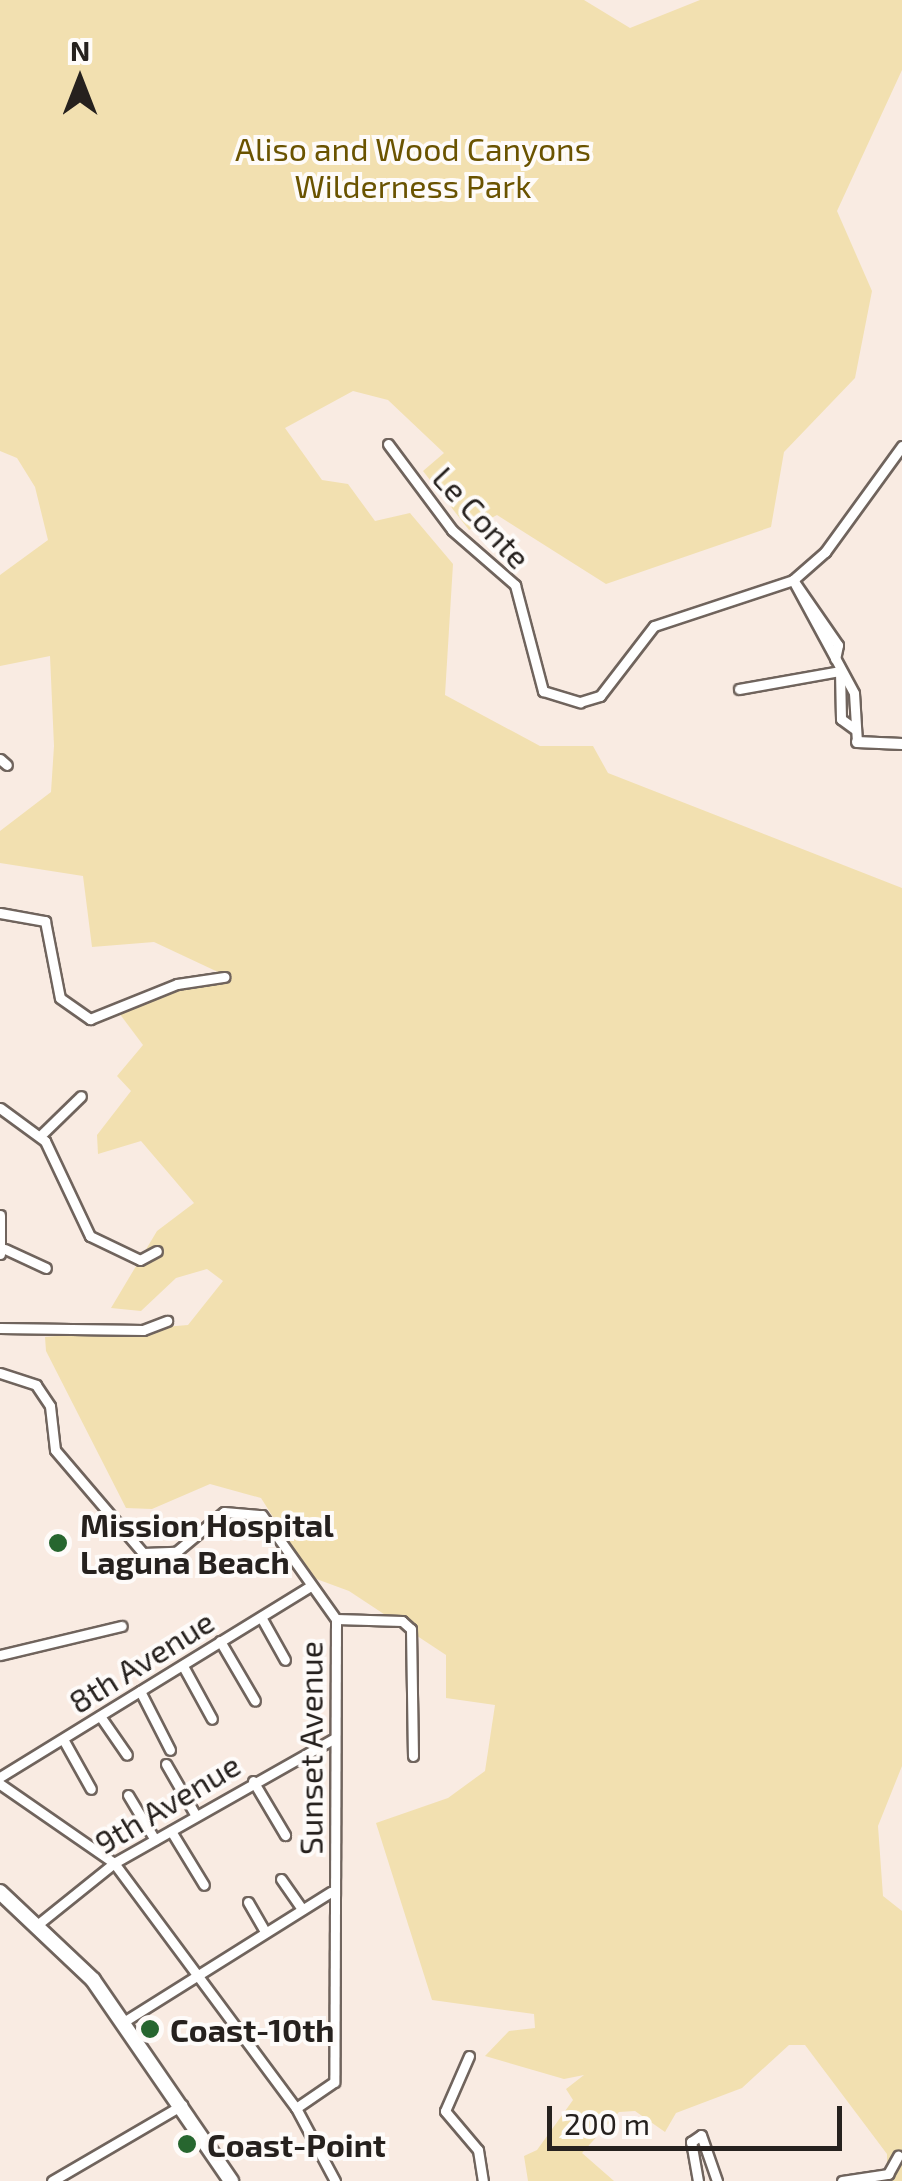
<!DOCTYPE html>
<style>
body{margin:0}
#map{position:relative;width:902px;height:2181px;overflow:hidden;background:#f9ebe2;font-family:"Exo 2",sans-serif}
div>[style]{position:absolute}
.green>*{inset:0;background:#f2e0b0}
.roads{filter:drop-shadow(2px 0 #70645d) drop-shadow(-2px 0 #70645d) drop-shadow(0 2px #70645d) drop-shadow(0 -2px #70645d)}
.minor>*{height:9px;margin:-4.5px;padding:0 4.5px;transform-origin:4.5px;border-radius:4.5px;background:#fff}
.tertiary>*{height:10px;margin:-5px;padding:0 5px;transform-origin:5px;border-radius:5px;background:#fff}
.trunk>*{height:14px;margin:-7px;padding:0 7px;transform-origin:7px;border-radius:7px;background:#fff}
.dots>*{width:28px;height:28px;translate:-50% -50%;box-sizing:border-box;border:5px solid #fefbf9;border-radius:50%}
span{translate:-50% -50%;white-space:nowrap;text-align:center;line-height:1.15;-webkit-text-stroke:8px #fefbf9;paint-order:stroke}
.park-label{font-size:32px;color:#6a5300}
.street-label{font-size:32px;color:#26211e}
.poi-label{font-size:32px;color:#26211e;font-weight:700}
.left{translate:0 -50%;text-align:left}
.north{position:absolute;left:30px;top:30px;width:100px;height:100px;-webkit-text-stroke:8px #fefbf9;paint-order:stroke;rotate:0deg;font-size:28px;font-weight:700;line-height:40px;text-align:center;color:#26211e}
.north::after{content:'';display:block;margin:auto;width:35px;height:45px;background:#26211e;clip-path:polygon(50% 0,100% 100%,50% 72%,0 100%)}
.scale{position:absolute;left:547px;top:2106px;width:295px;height:45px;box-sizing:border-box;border:5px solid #26211e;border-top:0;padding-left:12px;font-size:30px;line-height:35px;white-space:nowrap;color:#26211e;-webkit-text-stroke:8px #fefbf9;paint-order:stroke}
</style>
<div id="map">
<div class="green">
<i style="clip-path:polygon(0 0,584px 0,630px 28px,700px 0,902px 0,902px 70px,837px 211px,872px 291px,855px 378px,784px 452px,771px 527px,606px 584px,497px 515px,469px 530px,423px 471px,444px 453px,388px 400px,353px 391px,285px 428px,322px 480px,348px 484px,375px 521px,410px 513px,453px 564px,445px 695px,540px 746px,593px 746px,608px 773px,902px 888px,902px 1766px,878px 1826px,883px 1896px,902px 1911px,902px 2181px,837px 2181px,887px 2169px,887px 2154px,805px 2045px,789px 2045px,742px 2088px,676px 2113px,665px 2132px,635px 2111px,619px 2112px,582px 2153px,614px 2181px,528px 2181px,524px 2156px,537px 2150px,573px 2100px,566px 2089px,584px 2075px,564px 2079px,485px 2056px,509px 2031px,535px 2028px,534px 2014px,432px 2000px,376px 1823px,448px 1798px,485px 1771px,495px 1705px,446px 1698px,446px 1655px,349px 1591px,311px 1577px,261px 1498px,210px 1484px,152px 1509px,126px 1508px,46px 1351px,45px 1337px,188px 1325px,223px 1281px,207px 1269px,176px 1278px,141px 1311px,111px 1308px,157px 1231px,194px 1203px,141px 1141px,98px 1154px,97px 1135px,131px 1091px,117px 1076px,143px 1045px,116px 1009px,218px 972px,154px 942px,92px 947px,83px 876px,0 863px,0 831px,51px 792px,54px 746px,50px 656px,0 666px,0 575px,48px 540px,35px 487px,17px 458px,0 451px)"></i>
</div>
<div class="roads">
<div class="minor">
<i style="left:388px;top:444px;width:107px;rotate:53.3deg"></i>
<i style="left:452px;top:530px;width:84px;rotate:41.1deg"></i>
<i style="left:515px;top:585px;width:110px;rotate:75.2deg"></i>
<i style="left:543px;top:691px;width:39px;rotate:17deg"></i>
<i style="left:580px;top:702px;width:21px;rotate:-17deg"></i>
<i style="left:600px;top:696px;width:88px;rotate:-52.4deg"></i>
<i style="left:654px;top:626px;width:146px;rotate:-18.3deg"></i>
<i style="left:793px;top:580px;width:43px;rotate:-41.2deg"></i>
<i style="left:825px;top:552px;width:131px;rotate:-54deg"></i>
<i style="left:793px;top:580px;width:128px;rotate:61.6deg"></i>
<i style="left:854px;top:693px;width:49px;rotate:86.5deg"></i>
<i style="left:793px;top:580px;width:79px;rotate:55.3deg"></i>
<i style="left:838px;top:645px;width:14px;rotate:102deg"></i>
<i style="left:840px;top:671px;width:48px;rotate:88.8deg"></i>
<i style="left:841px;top:719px;width:17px;rotate:36deg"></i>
<i style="left:739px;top:689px;width:103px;rotate:-10.1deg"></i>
<i style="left:0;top:759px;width:9px;rotate:41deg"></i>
<i style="left:0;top:913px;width:46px;rotate:10.1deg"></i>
<i style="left:45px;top:921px;width:78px;rotate:79deg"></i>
<i style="left:60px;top:998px;width:37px;rotate:35deg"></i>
<i style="left:90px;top:1019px;width:94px;rotate:-21.9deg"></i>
<i style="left:177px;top:984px;width:48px;rotate:-8.5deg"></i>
<i style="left:0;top:1108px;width:56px;rotate:36.3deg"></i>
<i style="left:45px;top:1141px;width:105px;rotate:64.7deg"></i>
<i style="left:90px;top:1236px;width:55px;rotate:25.6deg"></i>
<i style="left:140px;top:1260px;width:19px;rotate:-28deg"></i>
<i style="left:40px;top:1136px;width:57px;rotate:-44.3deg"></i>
<i style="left:0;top:1215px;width:39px;rotate:90deg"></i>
<i style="left:5px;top:1249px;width:45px;rotate:24.9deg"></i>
<i style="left:0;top:1328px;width:143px;rotate:0.8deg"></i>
<i style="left:143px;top:1330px;width:26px;rotate:-21deg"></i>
<i style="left:0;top:1373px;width:38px;rotate:18deg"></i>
<i style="left:36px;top:1385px;width:25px;rotate:56deg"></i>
<i style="left:50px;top:1406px;width:44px;rotate:83.5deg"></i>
<i style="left:55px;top:1450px;width:135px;rotate:49.5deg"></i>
<i style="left:143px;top:1553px;width:33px;rotate:-2deg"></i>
<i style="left:176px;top:1552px;width:62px;rotate:-39.8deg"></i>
<i style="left:224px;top:1512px;width:38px;rotate:5deg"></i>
<i style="left:262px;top:1515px;width:128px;rotate:54.6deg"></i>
<i style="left:336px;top:1619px;width:463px;rotate:90.2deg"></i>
<i style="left:334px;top:2082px;width:46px;rotate:145.6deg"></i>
<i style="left:261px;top:1617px;width:49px;rotate:60.8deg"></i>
<i style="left:336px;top:1619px;width:66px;rotate:1.7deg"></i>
<i style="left:402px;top:1621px;width:12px;rotate:42deg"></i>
<i style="left:411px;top:1629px;width:127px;rotate:89.1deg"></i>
<i style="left:220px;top:1641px;width:69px;rotate:59.7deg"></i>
<i style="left:0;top:1655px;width:125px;rotate:-13.4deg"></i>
<i style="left:183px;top:1666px;width:60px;rotate:61.3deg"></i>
<i style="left:140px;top:1691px;width:66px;rotate:63deg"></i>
<i style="left:100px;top:1716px;width:47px;rotate:55.3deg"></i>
<i style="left:63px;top:1739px;width:57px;rotate:60.8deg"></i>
<i style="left:166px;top:1764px;width:60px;rotate:60deg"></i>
<i style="left:0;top:1777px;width:363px;rotate:-31.6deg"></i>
<i style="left:253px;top:1781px;width:63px;rotate:59.3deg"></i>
<i style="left:0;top:1784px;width:139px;rotate:34.7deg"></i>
<i style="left:114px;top:1863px;width:305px;rotate:53.4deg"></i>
<i style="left:296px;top:2108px;width:83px;rotate:61.9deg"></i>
<i style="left:128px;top:1795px;width:52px;rotate:59deg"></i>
<i style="left:171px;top:1831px;width:63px;rotate:58.6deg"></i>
<i style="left:281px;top:1879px;width:37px;rotate:55deg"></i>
<i style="left:248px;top:1902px;width:32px;rotate:60deg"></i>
<i style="left:37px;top:1925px;width:99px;rotate:-38.8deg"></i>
<i style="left:114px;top:1863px;width:252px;rotate:-29.5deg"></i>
<i style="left:125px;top:2021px;width:243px;rotate:-32.1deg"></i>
<i style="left:469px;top:2056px;width:60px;rotate:113.6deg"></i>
<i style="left:445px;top:2111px;width:51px;rotate:49.8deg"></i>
<i style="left:478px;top:2150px;width:31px;rotate:81deg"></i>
<i style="left:52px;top:2181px;width:151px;rotate:-30.3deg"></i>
<i style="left:698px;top:2181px;width:40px;rotate:-100deg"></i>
<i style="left:691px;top:2142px;width:12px;rotate:-35deg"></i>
<i style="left:701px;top:2135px;width:49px;rotate:70.8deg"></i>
<i style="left:842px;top:2181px;width:47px;rotate:-8.7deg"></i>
<i style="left:888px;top:2174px;width:21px;rotate:-61deg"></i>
</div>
<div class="tertiary">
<i style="left:857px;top:742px;width:45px;rotate:2.5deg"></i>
</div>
<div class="trunk">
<i style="left:0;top:1892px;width:128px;rotate:43.4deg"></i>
<i style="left:93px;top:1980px;width:244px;rotate:55.5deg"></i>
</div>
</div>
<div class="dots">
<i style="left:58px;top:1543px;background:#27662f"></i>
<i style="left:150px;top:2029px;background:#27662f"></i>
<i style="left:187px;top:2144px;background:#27662f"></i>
</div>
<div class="park-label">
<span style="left:413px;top:167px">Aliso and Wood Canyons<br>Wilderness Park</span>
</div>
<div class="street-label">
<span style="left:482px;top:517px;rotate:47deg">Le Conte</span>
<span style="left:141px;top:1661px;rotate:-32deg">8th Avenue</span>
<span style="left:310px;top:1748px;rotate:-90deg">Sunset Avenue</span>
<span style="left:167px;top:1803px;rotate:-31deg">9th Avenue</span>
</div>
<div class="poi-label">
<span class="left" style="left:80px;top:1543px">Mission Hospital<br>Laguna Beach</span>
<span class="left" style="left:170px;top:2029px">Coast-10th</span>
<span class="left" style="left:207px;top:2144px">Coast-Point</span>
</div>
<div class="north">N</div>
<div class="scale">200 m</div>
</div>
